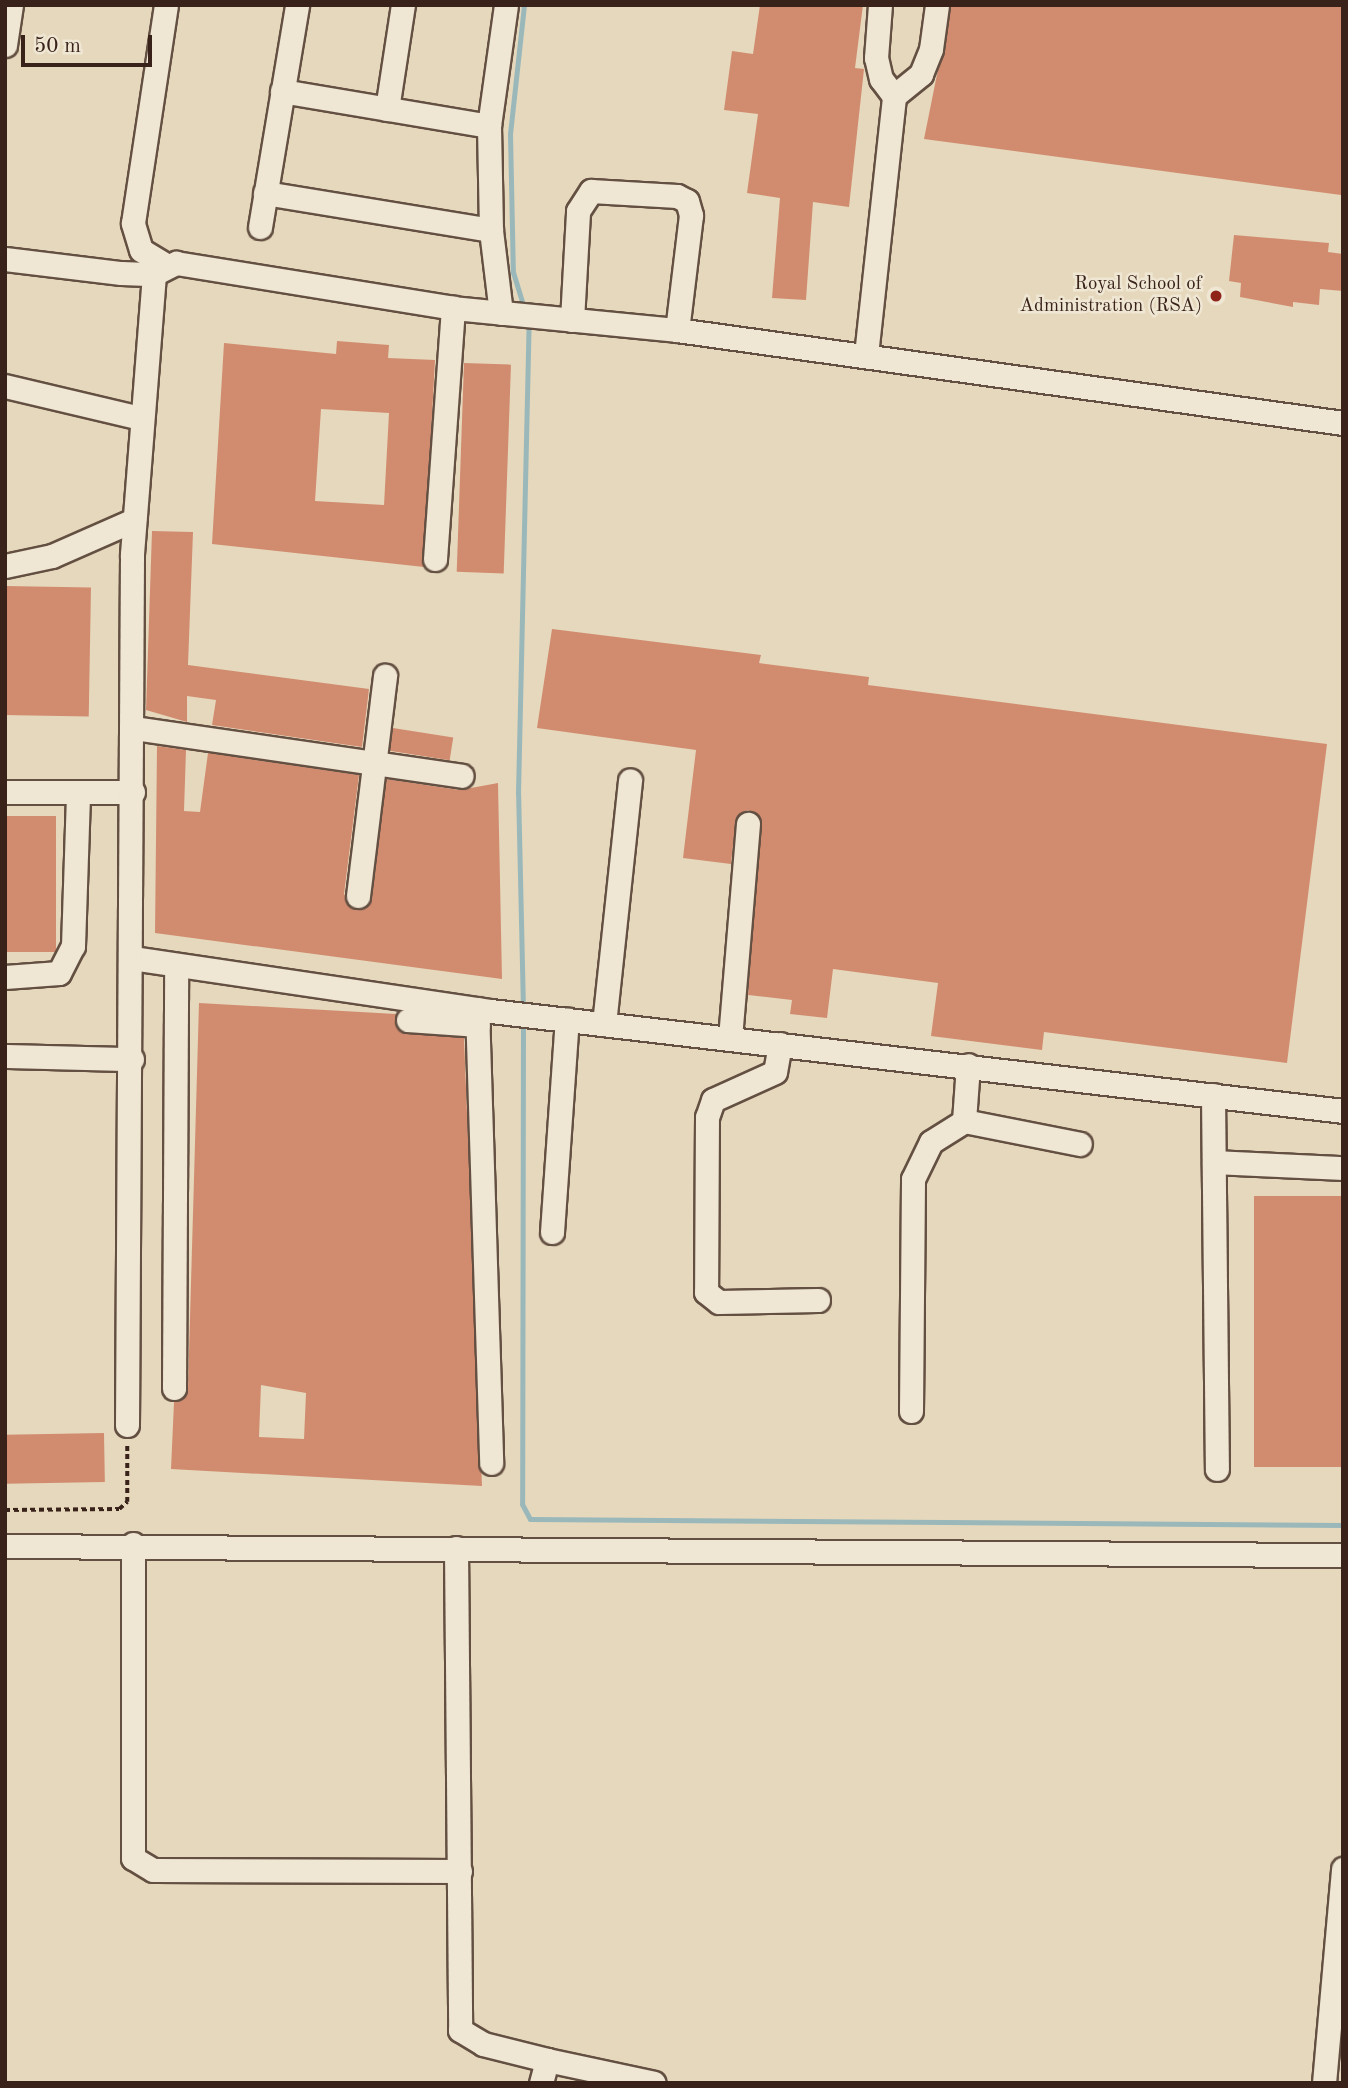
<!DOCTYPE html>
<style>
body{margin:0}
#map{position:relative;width:1348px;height:2088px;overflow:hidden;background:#e6d8bc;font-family:"Old Standard TT",serif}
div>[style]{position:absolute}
.stream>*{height:5px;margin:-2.5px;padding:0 2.5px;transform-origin:2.5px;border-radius:2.5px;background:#9ab8ba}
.building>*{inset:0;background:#d18c70;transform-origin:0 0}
.path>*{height:3.5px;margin-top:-1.75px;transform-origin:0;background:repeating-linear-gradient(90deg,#39221a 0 5px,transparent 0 8.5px)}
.roads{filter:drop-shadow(2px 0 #645042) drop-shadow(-2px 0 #645042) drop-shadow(0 2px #645042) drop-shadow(0 -2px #645042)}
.minor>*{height:23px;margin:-11.5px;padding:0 11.5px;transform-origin:11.5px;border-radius:11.5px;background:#efe6d3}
.dots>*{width:19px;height:19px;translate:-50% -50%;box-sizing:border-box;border:4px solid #efe6d3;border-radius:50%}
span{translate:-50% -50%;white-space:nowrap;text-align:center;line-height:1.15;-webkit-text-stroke:5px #efe6d3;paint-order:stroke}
.poi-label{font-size:19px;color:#39221a}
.right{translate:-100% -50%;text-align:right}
.frame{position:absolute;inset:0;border:7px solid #39221a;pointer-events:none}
.scale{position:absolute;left:21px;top:35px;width:131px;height:32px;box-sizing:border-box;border:4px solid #39221a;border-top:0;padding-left:9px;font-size:21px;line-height:24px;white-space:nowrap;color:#39221a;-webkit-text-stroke:5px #efe6d3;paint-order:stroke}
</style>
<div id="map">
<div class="stream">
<i style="left:524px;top:5px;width:130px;rotate:96.2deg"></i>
<i style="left:510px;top:134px;width:138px;rotate:88.8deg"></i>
<i style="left:513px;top:272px;width:37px;rotate:73deg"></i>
<i style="left:523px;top:1009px;width:216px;rotate:-91.3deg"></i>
<i style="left:518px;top:793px;width:473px;rotate:-88.7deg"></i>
<i style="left:523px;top:1019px;width:485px;rotate:90.1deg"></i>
<i style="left:522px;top:1504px;width:17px;rotate:62deg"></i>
<i style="left:530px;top:1519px;width:813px;rotate:0.42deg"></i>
</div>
<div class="building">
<i style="clip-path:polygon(760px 5px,863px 5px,855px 68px,864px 69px,849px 207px,813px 202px,806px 300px,772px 298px,780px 198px,747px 193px,758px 114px,724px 110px,732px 51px,753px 54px)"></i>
<i style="clip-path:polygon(951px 5px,1343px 5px,1341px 195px,924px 139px)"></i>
<i style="clip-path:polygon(1234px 235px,1329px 243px,1328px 252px,1343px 254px,1343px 291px,1320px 289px,1319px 305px,1293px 302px,1293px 307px,1240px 297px,1241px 283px,1229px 281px)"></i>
<i style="clip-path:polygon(evenodd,337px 341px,389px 345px,388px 358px,435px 360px,424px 567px,212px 544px,224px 343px,336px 354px,337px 341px,321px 409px,389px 413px,384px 505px,315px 501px,321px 409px)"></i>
<i style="left:464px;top:363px;width:47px;height:209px;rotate:2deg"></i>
<i style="clip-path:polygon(152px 531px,193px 532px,188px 665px,369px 689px,362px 747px,212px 725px,216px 700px,187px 696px,187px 722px,146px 710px)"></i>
<i style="left:5px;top:586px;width:86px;height:129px;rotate:1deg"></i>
<i style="clip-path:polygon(552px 629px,761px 655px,759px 663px,869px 677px,868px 685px,1327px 744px,1287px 1063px,1044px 1032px,1042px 1050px,931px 1036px,938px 983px,833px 969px,827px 1018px,790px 1014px,792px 1000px,748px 995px,760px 817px,748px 810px,736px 817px,731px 864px,683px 858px,696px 750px,537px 728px)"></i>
<i style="left:393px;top:728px;width:61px;height:23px;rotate:9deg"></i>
<i style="clip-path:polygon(157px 746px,186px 750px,184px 811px,200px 812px,208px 753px,359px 775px,344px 894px,357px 910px,372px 898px,386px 779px,460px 790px,498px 783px,502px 979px,155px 933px)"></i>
<i style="left:5px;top:816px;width:51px;height:136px"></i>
<i style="clip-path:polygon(evenodd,199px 1003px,396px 1014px,401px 1032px,464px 1038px,482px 1486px,171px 1469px,174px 1402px,188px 1388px,199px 1003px,261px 1385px,306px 1393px,304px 1439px,259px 1437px,261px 1385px)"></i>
<i style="left:1254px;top:1196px;width:89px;height:271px"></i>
<i style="left:104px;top:1433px;width:49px;height:99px;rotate:89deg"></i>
</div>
<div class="path">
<i style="left:5px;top:1510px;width:114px;rotate:-0.5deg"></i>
<i style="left:119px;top:1509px;width:11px;rotate:-41deg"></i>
<i style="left:127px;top:1502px;width:59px;rotate:-90deg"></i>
</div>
<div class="roads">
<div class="minor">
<i style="left:5px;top:45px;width:40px;rotate:-81.5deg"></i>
<i style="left:282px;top:91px;width:210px;rotate:9.6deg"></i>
<i style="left:894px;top:96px;width:35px;rotate:-39deg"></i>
<i style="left:921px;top:74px;width:27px;rotate:-68deg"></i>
<i style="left:931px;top:49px;width:44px;rotate:-82.2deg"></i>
<i style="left:387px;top:109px;width:105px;rotate:-81.3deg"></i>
<i style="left:265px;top:193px;width:229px;rotate:9.3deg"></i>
<i style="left:260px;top:227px;width:225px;rotate:-80.5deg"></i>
<i style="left:5px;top:259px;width:117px;rotate:6.9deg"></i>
<i style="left:121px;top:273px;width:33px;rotate:2deg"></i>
<i style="left:154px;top:274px;width:25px;rotate:-27deg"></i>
<i style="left:176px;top:263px;width:281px;rotate:9.2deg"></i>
<i style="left:453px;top:308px;width:225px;rotate:5.6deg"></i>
<i style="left:677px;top:330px;width:672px;rotate:7.95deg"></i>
<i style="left:166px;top:265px;width:29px;rotate:-149deg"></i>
<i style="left:141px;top:250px;width:28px;rotate:-107deg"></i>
<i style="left:133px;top:223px;width:220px;rotate:-81.4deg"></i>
<i style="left:501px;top:313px;width:84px;rotate:-96.9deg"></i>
<i style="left:491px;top:230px;width:104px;rotate:-91.1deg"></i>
<i style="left:489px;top:126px;width:122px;rotate:-82deg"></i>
<i style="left:572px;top:320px;width:109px;rotate:-86.8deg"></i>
<i style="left:578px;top:211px;width:24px;rotate:-57deg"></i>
<i style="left:591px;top:191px;width:86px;rotate:3.3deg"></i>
<i style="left:677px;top:196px;width:11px;rotate:27deg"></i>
<i style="left:687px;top:201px;width:15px;rotate:74deg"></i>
<i style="left:691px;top:215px;width:116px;rotate:96.9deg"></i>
<i style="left:866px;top:355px;width:261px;rotate:-83.8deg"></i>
<i style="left:894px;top:96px;width:21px;rotate:-127deg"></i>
<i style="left:881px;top:79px;width:22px;rotate:-103deg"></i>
<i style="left:876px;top:58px;width:53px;rotate:-85.7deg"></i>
<i style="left:5px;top:386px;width:139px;rotate:13.3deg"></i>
<i style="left:435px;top:559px;width:252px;rotate:-85.9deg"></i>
<i style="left:5px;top:566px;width:48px;rotate:-12deg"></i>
<i style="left:52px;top:556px;width:90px;rotate:-23.7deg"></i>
<i style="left:134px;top:728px;width:331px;rotate:8.3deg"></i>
<i style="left:5px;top:792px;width:128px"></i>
<i style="left:358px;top:896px;width:222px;rotate:-83deg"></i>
<i style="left:132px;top:958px;width:363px;rotate:8.4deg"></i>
<i style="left:491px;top:1011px;width:858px;rotate:6.69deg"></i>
<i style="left:5px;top:977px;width:54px;rotate:-4.2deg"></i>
<i style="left:59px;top:973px;width:30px;rotate:-63deg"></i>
<i style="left:73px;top:946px;width:154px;rotate:-88.1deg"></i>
<i style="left:477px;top:1009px;width:454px;rotate:88.2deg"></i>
<i style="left:408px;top:1020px;width:70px;rotate:4.1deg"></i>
<i style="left:604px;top:1024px;width:245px;rotate:-83.9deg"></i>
<i style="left:730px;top:1038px;width:215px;rotate:-85.2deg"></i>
<i style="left:780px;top:1044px;width:28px;rotate:100deg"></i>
<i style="left:775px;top:1072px;width:68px;rotate:155.7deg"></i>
<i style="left:713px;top:1100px;width:18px;rotate:109deg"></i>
<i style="left:707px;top:1117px;width:175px;rotate:90.3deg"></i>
<i style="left:706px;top:1292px;width:16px;rotate:38deg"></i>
<i style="left:719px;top:1302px;width:99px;rotate:-1.2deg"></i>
<i style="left:5px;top:1056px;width:127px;rotate:1.4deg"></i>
<i style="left:1213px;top:1095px;width:374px;rotate:89.4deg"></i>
<i style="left:964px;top:1121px;width:118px;rotate:11.2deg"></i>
<i style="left:1214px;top:1162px;width:129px;rotate:2.7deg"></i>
<i style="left:552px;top:1232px;width:213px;rotate:-86deg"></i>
<i style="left:174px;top:1388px;width:423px;rotate:-89.7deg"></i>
<i style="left:911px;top:1411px;width:232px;rotate:-89.5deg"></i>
<i style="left:913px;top:1179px;width:41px;rotate:-64.1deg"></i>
<i style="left:931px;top:1142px;width:39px;rotate:-32deg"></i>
<i style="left:964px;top:1121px;width:56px;rotate:-85.9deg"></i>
<i style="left:127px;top:1425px;width:871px;rotate:-89.67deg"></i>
<i style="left:132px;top:554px;width:281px;rotate:-85.5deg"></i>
<i style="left:133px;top:1544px;width:314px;rotate:90deg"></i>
<i style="left:133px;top:1858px;width:23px;rotate:31deg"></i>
<i style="left:153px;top:1870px;width:307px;rotate:0.2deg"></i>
<i style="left:5px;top:1546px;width:1338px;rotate:0.39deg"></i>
<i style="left:456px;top:1548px;width:482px;rotate:89.5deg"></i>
<i style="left:460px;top:2030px;width:27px;rotate:31deg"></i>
<i style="left:483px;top:2044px;width:66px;rotate:14deg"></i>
<i style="left:541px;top:2083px;width:24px;rotate:-75deg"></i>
<i style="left:547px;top:2060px;width:109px;rotate:12.1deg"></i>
<i style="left:1324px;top:2083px;width:215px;rotate:-84.9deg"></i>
</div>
</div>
<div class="dots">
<i style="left:1216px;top:296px;background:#8f2418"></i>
</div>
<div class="poi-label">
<span class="right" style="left:1202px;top:296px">Royal School of<br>Administration (RSA)</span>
</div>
<div class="frame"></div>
<div class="scale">50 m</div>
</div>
